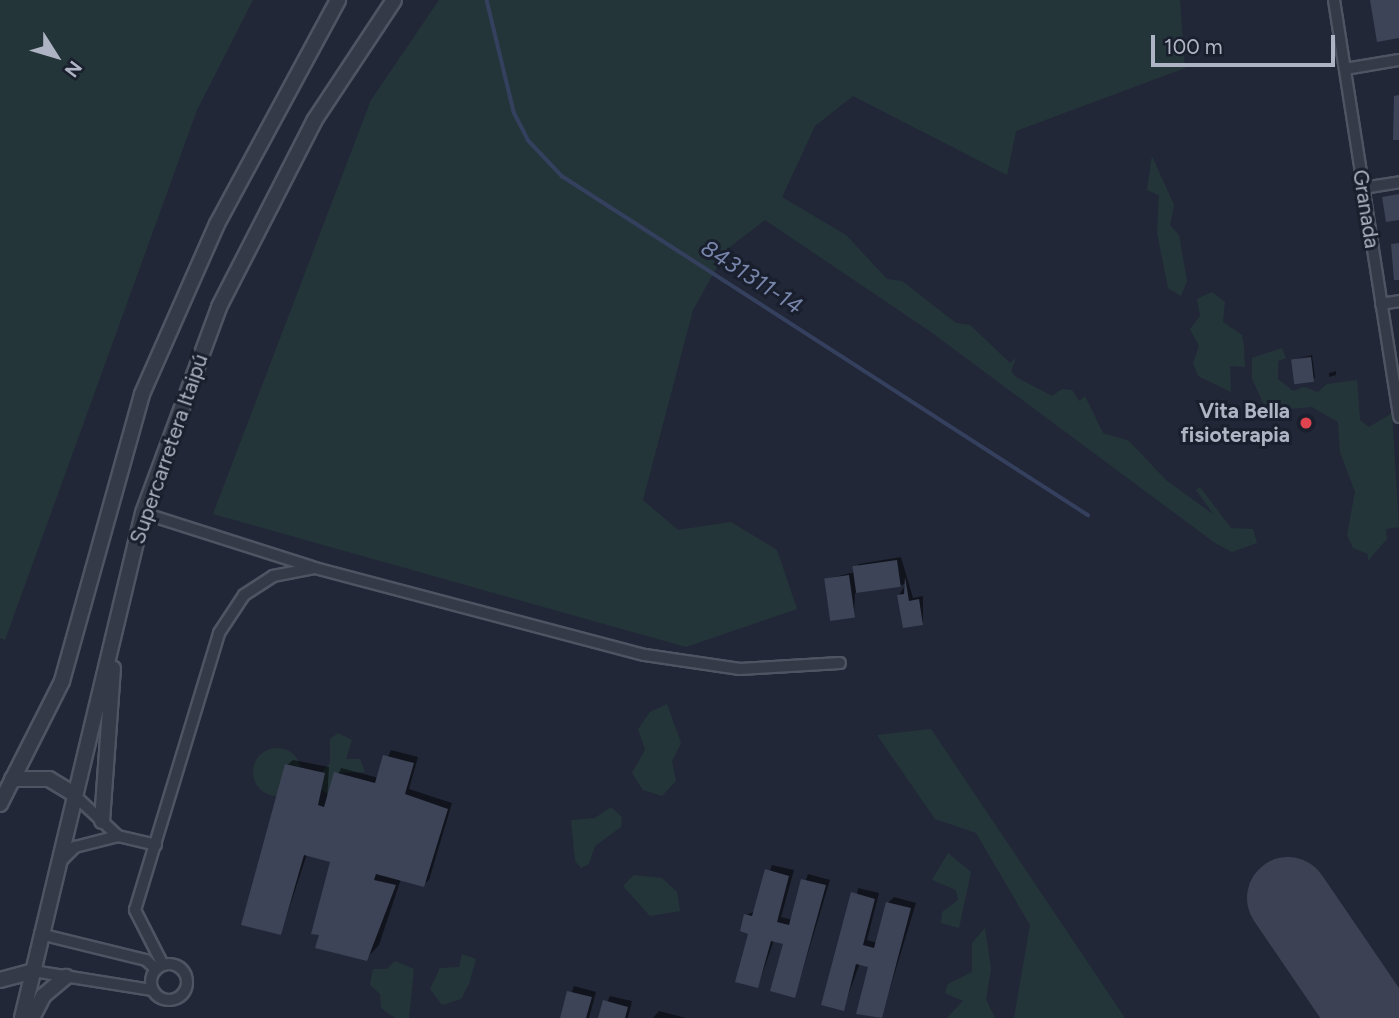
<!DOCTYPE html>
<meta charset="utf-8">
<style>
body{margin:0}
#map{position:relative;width:1399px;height:1018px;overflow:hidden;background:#212737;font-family:Figtree,sans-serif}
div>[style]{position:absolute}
.green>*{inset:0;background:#24353a}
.round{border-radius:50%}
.shadow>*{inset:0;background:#0007}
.stream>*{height:3.5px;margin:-1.75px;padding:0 1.75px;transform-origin:1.75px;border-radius:1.75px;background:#35405e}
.runway>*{height:82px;margin:-41px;padding:0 41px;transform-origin:41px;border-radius:41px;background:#3c4253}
.building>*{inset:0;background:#3d4457;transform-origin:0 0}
.roads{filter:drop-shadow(2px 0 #4f5463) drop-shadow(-2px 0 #4f5463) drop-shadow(0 2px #4f5463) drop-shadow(0 -2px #4f5463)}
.minor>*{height:10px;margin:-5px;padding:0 5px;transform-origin:5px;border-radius:5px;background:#353a48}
.minor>.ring{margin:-5px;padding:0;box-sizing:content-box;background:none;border:10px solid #353a48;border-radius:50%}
.tertiary>*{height:14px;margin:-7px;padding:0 7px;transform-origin:7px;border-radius:7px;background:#353a48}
.dots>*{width:19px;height:19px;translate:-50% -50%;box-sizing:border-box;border:4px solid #1a1f2d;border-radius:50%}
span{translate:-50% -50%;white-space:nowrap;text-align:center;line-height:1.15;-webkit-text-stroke:6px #1a1f2d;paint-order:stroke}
.street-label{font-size:21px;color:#afb4c4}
.poi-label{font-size:21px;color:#afb4c4;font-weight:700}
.right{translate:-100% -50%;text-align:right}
.water-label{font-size:23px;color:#7886ac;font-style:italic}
.north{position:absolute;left:21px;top:21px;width:70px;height:70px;-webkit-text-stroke:5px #1a1f2d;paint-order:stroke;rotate:127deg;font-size:19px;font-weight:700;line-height:28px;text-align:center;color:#afb4c4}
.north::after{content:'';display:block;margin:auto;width:24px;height:32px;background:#afb4c4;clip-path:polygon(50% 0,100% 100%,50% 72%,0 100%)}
.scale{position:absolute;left:1151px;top:35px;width:184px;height:32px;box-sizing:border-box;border:4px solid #afb4c4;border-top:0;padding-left:9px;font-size:21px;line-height:24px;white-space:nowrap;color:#afb4c4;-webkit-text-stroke:5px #1a1f2d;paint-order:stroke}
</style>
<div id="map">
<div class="green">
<i style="clip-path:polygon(0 0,253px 0,197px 110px,5px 640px,0 638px)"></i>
<i style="clip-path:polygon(439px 0,1180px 0,1185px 68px,1016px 131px,1007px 175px,853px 96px,815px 126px,782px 197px,846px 235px,887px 279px,902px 281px,956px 323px,970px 325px,1010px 363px,1016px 358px,1011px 371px,1016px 377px,1052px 396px,1062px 389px,1072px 390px,1079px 401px,1085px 396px,1103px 433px,1129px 441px,1166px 480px,1214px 515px,1196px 490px,1200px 487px,1231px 528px,1253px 529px,1257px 543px,1232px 552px,1215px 543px,931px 332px,765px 220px,727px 249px,693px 310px,643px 500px,678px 530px,731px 522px,777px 550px,797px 609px,686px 647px,213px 514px,371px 100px)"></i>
<i style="clip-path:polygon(1152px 156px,1174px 205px,1170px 225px,1179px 235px,1187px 281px,1181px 296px,1168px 288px,1157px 233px,1159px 195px,1147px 190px)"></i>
<i style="clip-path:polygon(1212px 292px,1225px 302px,1223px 322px,1242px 335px,1244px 347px,1245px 367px,1230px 366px,1231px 392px,1198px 376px,1193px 363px,1199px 346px,1190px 329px,1200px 316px,1197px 299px)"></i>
<i style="clip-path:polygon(1282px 348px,1286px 358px,1278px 361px,1278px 379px,1293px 391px,1304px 387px,1318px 392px,1327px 384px,1357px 380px,1360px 420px,1369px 427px,1392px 413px,1399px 527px,1386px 529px,1387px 539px,1368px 561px,1368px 554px,1353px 548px,1347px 535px,1355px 492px,1340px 452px,1338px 422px,1312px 407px,1267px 411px,1252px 379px,1252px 358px)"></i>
<i style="clip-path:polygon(667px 704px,681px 743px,672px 761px,676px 781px,662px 796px,643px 790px,632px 773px,645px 750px,638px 729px,650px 712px)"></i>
<i style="clip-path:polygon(931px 729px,1125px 1018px,1014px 1018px,1030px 925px,976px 833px,935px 819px,877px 735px)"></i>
<i style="clip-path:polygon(338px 733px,352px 740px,346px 759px,360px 759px,365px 772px,339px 773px,332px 796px,319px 789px,320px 774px,330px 763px,330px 739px)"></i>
<i class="round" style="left:253px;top:748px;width:48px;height:48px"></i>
<i style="clip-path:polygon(611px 807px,622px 817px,621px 827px,595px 846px,589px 864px,581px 868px,575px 861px,571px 820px,595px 818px)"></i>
<i style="clip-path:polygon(948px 853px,971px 872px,959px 928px,941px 923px,942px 912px,958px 900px,956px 890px,932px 880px)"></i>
<i style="clip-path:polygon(634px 875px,662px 878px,677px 892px,680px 911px,650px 916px,623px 886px)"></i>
<i style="clip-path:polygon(985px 928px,991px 969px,986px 999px,995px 1018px,947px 1018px,963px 1001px,945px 993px,948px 984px,972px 972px,972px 943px)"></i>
<i style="clip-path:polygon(462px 954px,476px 959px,469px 984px,461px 999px,442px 1005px,430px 989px,440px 968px,459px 967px)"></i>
<i style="clip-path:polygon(395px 961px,414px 969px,409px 1018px,395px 1018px,381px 1008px,380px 994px,370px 985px,373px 969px,387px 969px)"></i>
</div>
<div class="shadow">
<i style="clip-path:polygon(1312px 355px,1315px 378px,1313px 380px,1293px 360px)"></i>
<i style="clip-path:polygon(1336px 371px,1336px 375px,1329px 377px,1329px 373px)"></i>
<i style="clip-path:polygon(901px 557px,913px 598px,923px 596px,923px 623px,899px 595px,906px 584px,855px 593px,854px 616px,826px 579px,855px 572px,859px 564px)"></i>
<i style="clip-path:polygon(391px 750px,418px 757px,409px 789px,452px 803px,429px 880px,423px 885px,401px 879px,379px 945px,366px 959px,321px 934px,332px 861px,307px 854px,281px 933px,287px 765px,293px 760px,329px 767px,327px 801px,341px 768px,379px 778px)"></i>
<i style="clip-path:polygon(772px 865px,794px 870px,781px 917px,792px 920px,808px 874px,830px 880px,795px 996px,785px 943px,774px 940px,758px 986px,746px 915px,756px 911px)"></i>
<i style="clip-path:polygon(858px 888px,879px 893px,867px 940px,877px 943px,888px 903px,894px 897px,916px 903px,881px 1018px,858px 1013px,870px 966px,860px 963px,843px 1009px)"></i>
<i style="clip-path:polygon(574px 986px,596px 992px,589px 1018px,562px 1018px)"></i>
<i style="clip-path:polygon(610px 996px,632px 1001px,628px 1018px,600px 1018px)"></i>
<i style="clip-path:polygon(659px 1011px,686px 1018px,653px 1018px)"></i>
</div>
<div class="stream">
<i style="left:487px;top:0;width:115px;rotate:76.4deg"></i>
<i style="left:514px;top:112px;width:31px;rotate:63deg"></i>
<i style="left:528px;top:140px;width:50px;rotate:46.6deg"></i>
<i style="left:562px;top:176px;width:626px;rotate:32.8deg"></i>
</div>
<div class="runway">
<i style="left:1288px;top:898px;width:145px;rotate:55.7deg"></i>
</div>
<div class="building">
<i style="clip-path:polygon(1370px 0,1399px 0,1399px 38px,1377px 42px)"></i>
<i style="clip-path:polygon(1399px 95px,1399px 140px,1393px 140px,1394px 96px)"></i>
<i style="clip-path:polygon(1399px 194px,1399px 220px,1386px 222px,1382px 197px)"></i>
<i style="clip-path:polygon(1399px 243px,1399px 280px,1394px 280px,1391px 244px)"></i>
<i style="left:1311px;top:357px;width:25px;height:20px;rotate:83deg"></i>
<i style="left:897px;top:560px;width:27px;height:45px;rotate:82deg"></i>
<i style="left:849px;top:575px;width:43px;height:25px;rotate:82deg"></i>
<i style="clip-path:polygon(905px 577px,909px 601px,919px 599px,923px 625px,903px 628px,897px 595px,904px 594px)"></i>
<i style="clip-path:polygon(383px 755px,414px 763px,405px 794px,448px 809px,424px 887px,376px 874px,374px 880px,396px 885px,367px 961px,315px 948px,319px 935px,311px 934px,330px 862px,304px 855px,281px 935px,241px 925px,285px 764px,325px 773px,318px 805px,324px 807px,334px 772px,375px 783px)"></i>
<i style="clip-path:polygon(765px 869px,789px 876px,777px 922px,789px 925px,801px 879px,826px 885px,795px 998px,770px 991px,783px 944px,771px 941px,758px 988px,735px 982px,748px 934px,740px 931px,744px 914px,752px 916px)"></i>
<i style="clip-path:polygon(851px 892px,875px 899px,863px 945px,874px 948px,886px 902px,911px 908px,882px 1018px,856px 1014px,868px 967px,856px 964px,844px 1011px,821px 1005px)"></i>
<i style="clip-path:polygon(567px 991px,592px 997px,586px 1018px,560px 1018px)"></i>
<i style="clip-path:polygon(603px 1000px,628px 1007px,625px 1018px,598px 1018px)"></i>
</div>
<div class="roads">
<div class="minor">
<i style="left:1334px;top:0;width:422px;rotate:81.1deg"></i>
<i style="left:1345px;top:69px;width:55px;rotate:-9.5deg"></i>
<i style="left:1363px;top:188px;width:36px;rotate:-9deg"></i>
<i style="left:1381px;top:304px;width:18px;rotate:-9deg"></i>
<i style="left:143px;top:513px;width:177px;rotate:17.7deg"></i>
<i style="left:72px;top:793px;width:63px;rotate:43.1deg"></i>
<i style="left:59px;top:863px;width:23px;rotate:-45deg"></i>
<i style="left:75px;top:847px;width:44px;rotate:-14.3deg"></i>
<i style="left:118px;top:836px;width:39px;rotate:13deg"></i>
<i style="left:40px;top:934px;width:109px;rotate:13.8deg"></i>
<i style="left:146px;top:960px;width:13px;rotate:42deg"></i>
<i class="ring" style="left:151px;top:964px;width:26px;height:26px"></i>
<i style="left:163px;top:965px;width:62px;rotate:-117deg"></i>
<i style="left:135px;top:910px;width:289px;rotate:-73.1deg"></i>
<i style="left:219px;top:633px;width:45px;rotate:-56.7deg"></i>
<i style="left:244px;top:595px;width:35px;rotate:-33deg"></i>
<i style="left:273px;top:576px;width:43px;rotate:-10.8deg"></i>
<i style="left:315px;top:568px;width:341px;rotate:14.8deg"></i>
<i style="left:645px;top:655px;width:96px;rotate:8.4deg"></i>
<i style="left:740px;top:669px;width:100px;rotate:-3.4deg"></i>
<i style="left:33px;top:971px;width:121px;rotate:9.1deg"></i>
</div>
<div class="tertiary">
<i style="left:12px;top:779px;width:37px"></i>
<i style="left:49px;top:779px;width:27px;rotate:31deg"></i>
<i style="left:0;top:804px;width:138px;rotate:-63.2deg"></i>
<i style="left:62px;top:681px;width:298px;rotate:-74.4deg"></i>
<i style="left:142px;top:394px;width:186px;rotate:-66.2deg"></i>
<i style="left:217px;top:224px;width:255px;rotate:-61.6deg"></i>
<i style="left:102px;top:821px;width:153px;rotate:-85.9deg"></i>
<i style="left:0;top:980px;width:34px;rotate:-15deg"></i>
<i style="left:22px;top:1018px;width:519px;rotate:-76.53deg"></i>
<i style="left:143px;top:513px;width:220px;rotate:-69.7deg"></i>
<i style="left:219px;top:307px;width:209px;rotate:-62.9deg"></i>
<i style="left:314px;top:121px;width:145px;rotate:-56.5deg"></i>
<i style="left:32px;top:1018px;width:25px;rotate:-63deg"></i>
<i style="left:43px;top:996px;width:30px;rotate:-40deg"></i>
</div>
</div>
<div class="dots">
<i style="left:1306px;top:423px;background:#e0444e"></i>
</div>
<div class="street-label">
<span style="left:1366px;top:209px;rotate:81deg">Granada</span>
<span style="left:169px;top:449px;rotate:-71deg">Supercarretera Itaipú</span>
</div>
<div class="poi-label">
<span class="right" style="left:1290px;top:423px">Vita Bella<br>fisioterapia</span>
</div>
<div class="water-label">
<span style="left:752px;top:277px;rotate:33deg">8431311-14</span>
</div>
<div class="north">N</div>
<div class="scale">100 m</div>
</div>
